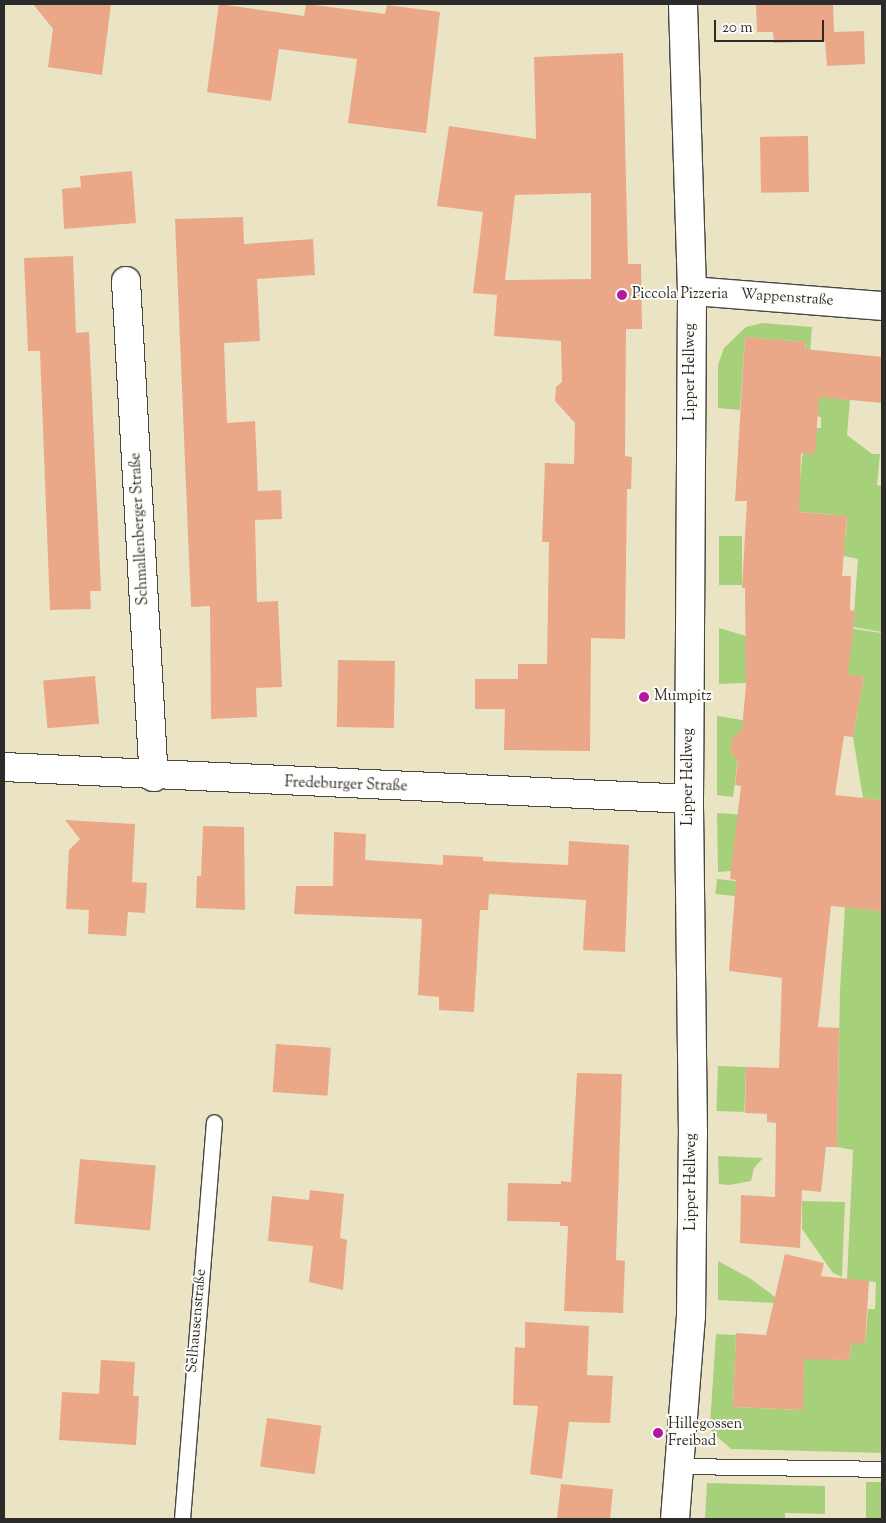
<!DOCTYPE html>
<meta charset="utf-8">
<style>
body{margin:0}
#map{position:relative;width:886px;height:1523px;overflow:hidden;background:#eae4c5;font-family:"Sorts Mill Goudy",serif}
div>[style]{position:absolute}
.green>*{inset:0;background:#a7d07b;transform-origin:0 0}
.building>*{inset:0;background:#eaa888;transform-origin:0 0}
.roads{filter:drop-shadow(1px 0 #484742) drop-shadow(-1px 0 #484742) drop-shadow(0 1px #484742) drop-shadow(0 -1px #484742)}
.lane>*{height:15px;margin:-7.5px;padding:0 7.5px;transform-origin:7.5px;border-radius:7.5px;background:#fff}
.street>*{height:28px;margin:-14px;padding:0 14px;transform-origin:14px;border-radius:14px;background:#fff}
.dots>*{width:14px;height:14px;translate:-50% -50%;box-sizing:border-box;border:2px solid #fdfcf7;border-radius:50%}
span{translate:-50% -50%;white-space:nowrap;text-align:center;line-height:1.15;-webkit-text-stroke:4px #fdfcf7;paint-order:stroke}
.poi-label{font-size:15px;color:#2b2b2b}
.left{translate:0 -50%;text-align:left}
.street-label{font-size:15px;color:#2b2b2b}
.frame{position:absolute;inset:0;border:5px solid #2b2b2b;pointer-events:none}
.scale{position:absolute;left:714px;top:20px;width:110px;height:22px;box-sizing:border-box;border:2px solid #2b2b2b;border-top:0;padding-left:6px;font-size:15px;line-height:18px;white-space:nowrap;color:#2b2b2b;-webkit-text-stroke:4px #fdfcf7;paint-order:stroke}
</style>
<div id="map">
<div class="green">
<i style="clip-path:polygon(762px 323px,812px 327px,810px 353px,843px 399px,850px 400px,847px 435px,872px 454px,880px 454px,877px 485px,882px 486px,882px 632px,853px 627px,858px 559px,835px 554px,835px 534px,846px 535px,847px 516px,790px 511px,800px 479px,805px 429px,821px 428px,821px 417px,800px 414px,806px 342px,745px 337px,740px 410px,718px 408px,718px 365px,724px 348px,746px 327px)"></i>
<i style="left:719px;top:536px;width:23px;height:49px"></i>
<i style="clip-path:polygon(826px 625px,882px 633px,882px 800px,863px 798px,853px 737px,864px 677px,824px 670px)"></i>
<i style="clip-path:polygon(719px 628px,746px 636px,746px 683px,719px 684px)"></i>
<i style="clip-path:polygon(717px 716px,792px 728px,732px 739px,731px 754px,738px 757px,733px 797px,717px 795px)"></i>
<i style="clip-path:polygon(717px 813px,789px 818px,731px 871px,718px 872px)"></i>
<i style="left:717px;top:879px;width:105px;height:15px;rotate:6deg"></i>
<i style="clip-path:polygon(845px 907px,882px 911px,882px 1453px,731px 1449px,712px 1432px,710px 1425px,716px 1334px,736px 1335px,733px 1407px,802px 1410px,804px 1358px,849px 1360px,851px 1343px,865px 1343px,868px 1309px,875px 1309px,876px 1282px,847px 1279px,853px 1150px,837px 1147px,840px 990px)"></i>
<i style="left:718px;top:1066px;width:28px;height:45px;rotate:2deg"></i>
<i style="clip-path:polygon(718px 1156px,763px 1158px,754px 1168px,751px 1181px,729px 1185px,719px 1184px)"></i>
<i style="clip-path:polygon(802px 1201px,845px 1202px,842px 1277px,833px 1273px,802px 1229px)"></i>
<i style="clip-path:polygon(718px 1261px,751px 1279px,775px 1297px,776px 1303px,718px 1300px)"></i>
<i style="left:866px;top:1482px;width:16px;height:37px"></i>
<i style="clip-path:polygon(707px 1483px,825px 1486px,825px 1514px,785px 1513px,785px 1519px,705px 1519px)"></i>
</div>
<div class="building">
<i style="clip-path:polygon(33px 4px,111px 4px,102px 75px,48px 67px,53px 29px)"></i>
<i style="clip-path:polygon(219px 4px,304px 16px,306px 4px,385px 14px,387px 5px,440px 12px,426px 133px,348px 123px,357px 59px,279px 49px,271px 101px,207px 92px)"></i>
<i style="clip-path:polygon(756px 4px,833px 4px,834px 32px,864px 31px,865px 64px,827px 66px,825px 41px,774px 43px,773px 32px,757px 32px)"></i>
<i style="clip-path:polygon(evenodd,623px 53px,628px 264px,641px 264px,642px 329px,626px 329px,625px 456px,632px 457px,631px 489px,627px 489px,625px 639px,591px 638px,590px 751px,504px 750px,505px 709px,475px 709px,475px 679px,518px 679px,518px 664px,547px 664px,549px 542px,542px 542px,545px 463px,574px 464px,575px 423px,555px 401px,556px 387px,562px 382px,561px 341px,494px 336px,497px 295px,473px 293px,483px 212px,437px 206px,449px 126px,536px 139px,534px 57px,623px 53px,591px 193px,591px 279px,505px 280px,515px 195px,591px 193px)"></i>
<i style="left:808px;top:136px;width:56px;height:48px;rotate:89deg"></i>
<i style="clip-path:polygon(132px 171px,136px 223px,64px 229px,62px 189px,81px 187px,80px 176px)"></i>
<i style="clip-path:polygon(243px 217px,244px 244px,313px 239px,315px 275px,257px 279px,260px 341px,224px 343px,227px 423px,255px 421px,258px 491px,281px 490px,282px 519px,255px 520px,257px 602px,278px 601px,282px 687px,256px 688px,257px 717px,211px 719px,210px 606px,191px 607px,175px 219px)"></i>
<i style="clip-path:polygon(73px 256px,76px 333px,89px 332px,101px 591px,90px 591px,91px 609px,50px 610px,40px 351px,28px 351px,24px 258px)"></i>
<i style="clip-path:polygon(745px 337px,806px 342px,805px 349px,882px 357px,882px 403px,819px 397px,815px 454px,801px 453px,799px 512px,847px 516px,842px 576px,851px 576px,850px 610px,855px 611px,848px 674px,864px 677px,853px 737px,844px 736px,835px 795px,882px 800px,882px 911px,831px 906px,818px 1027px,839px 1028px,837px 1147px,826px 1147px,821px 1192px,802px 1190px,800px 1248px,740px 1243px,741px 1195px,775px 1197px,776px 1123px,767px 1122px,767px 1114px,745px 1113px,746px 1067px,779px 1068px,782px 978px,729px 971px,736px 880px,730px 879px,741px 786px,735px 785px,738px 760px,730px 752px,732px 739px,742px 729px,746px 685px,745px 588px,742px 588px,747px 501px,735px 501px)"></i>
<i style="left:338px;top:660px;width:57px;height:67px;rotate:1deg"></i>
<i style="left:95px;top:676px;width:48px;height:52px;rotate:85deg"></i>
<i style="clip-path:polygon(65px 820px,135px 824px,132px 882px,147px 883px,145px 913px,128px 912px,126px 936px,88px 934px,89px 910px,66px 909px,69px 850px,80px 839px)"></i>
<i style="clip-path:polygon(203px 826px,244px 827px,245px 910px,196px 908px,197px 876px,201px 876px)"></i>
<i style="clip-path:polygon(334px 832px,366px 834px,365px 860px,443px 865px,443px 855px,483px 857px,483px 861px,568px 865px,569px 841px,629px 845px,625px 952px,583px 950px,586px 900px,489px 894px,488px 910px,480px 910px,474px 1012px,439px 1010px,439px 997px,418px 995px,422px 919px,294px 914px,296px 886px,333px 886px)"></i>
<i style="left:276px;top:1044px;width:55px;height:48px;rotate:4deg"></i>
<i style="clip-path:polygon(577px 1073px,622px 1074px,616px 1260px,625px 1261px,623px 1313px,564px 1311px,568px 1226px,560px 1226px,560px 1222px,507px 1221px,508px 1183px,561px 1184px,561px 1181px,571px 1182px)"></i>
<i style="left:80px;top:1159px;width:76px;height:65px;rotate:5deg"></i>
<i style="clip-path:polygon(310px 1190px,344px 1194px,340px 1238px,347px 1240px,343px 1290px,309px 1282px,313px 1246px,268px 1241px,272px 1196px,309px 1200px)"></i>
<i style="clip-path:polygon(785px 1254px,824px 1263px,821px 1276px,869px 1281px,865px 1343px,851px 1343px,849px 1360px,804px 1359px,803px 1410px,733px 1407px,736px 1333px,766px 1335px)"></i>
<i style="clip-path:polygon(525px 1322px,589px 1326px,587px 1375px,613px 1376px,610px 1423px,569px 1422px,562px 1479px,530px 1474px,538px 1406px,513px 1405px,515px 1347px,525px 1348px)"></i>
<i style="clip-path:polygon(101px 1360px,135px 1362px,133px 1396px,139px 1396px,136px 1445px,59px 1440px,62px 1392px,99px 1394px)"></i>
<i style="left:267px;top:1418px;width:55px;height:49px;rotate:8deg"></i>
<i style="clip-path:polygon(561px 1484px,613px 1489px,610px 1519px,557px 1519px)"></i>
</div>
<div class="roads">
<div class="lane">
<i style="left:679px;top:1466px;width:203px;rotate:0.8deg"></i>
<i style="left:182px;top:1519px;width:398px;rotate:-85.4deg"></i>
</div>
<div class="street">
<i style="left:126px;top:281px;width:497px;rotate:86.8deg"></i>
<i style="left:692px;top:291px;width:191px;rotate:4.5deg"></i>
<i style="left:4px;top:767px;width:686px;rotate:2.67deg"></i>
<i style="left:675px;top:1519px;width:204px;rotate:-85.5deg"></i>
<i style="left:691px;top:1316px;width:181px;rotate:-89.4deg"></i>
<i style="left:693px;top:1135px;width:336px;rotate:-90.7deg"></i>
<i style="left:689px;top:799px;width:508px;rotate:-89.66deg"></i>
<i style="left:692px;top:291px;width:287px;rotate:-91.8deg"></i>
</div>
</div>
<div class="dots">
<i style="left:622px;top:295px;background:#b5179e"></i>
<i style="left:644px;top:697px;background:#b5179e"></i>
<i style="left:658px;top:1433px;background:#b5179e"></i>
</div>
<div class="poi-label">
<span class="left" style="left:632px;top:295px">Piccola Pizzeria</span>
<span class="left" style="left:654px;top:697px">Mumpitz</span>
<span class="left" style="left:668px;top:1433px">Hillegossen<br>Freibad</span>
</div>
<div class="street-label">
<span style="left:787px;top:298px;rotate:4deg">Wappenstraße</span>
<span style="left:691px;top:372px;rotate:-90deg">Lipper Hellweg</span>
<span style="left:140px;top:529px;rotate:-93deg">Schmallenberger Straße</span>
<span style="left:689px;top:777px;rotate:-90deg">Lipper Hellweg</span>
<span style="left:346px;top:785px;rotate:2deg">Fredeburger Straße</span>
<span style="left:692px;top:1182px;rotate:-90deg">Lipper Hellweg</span>
<span style="left:197px;top:1321px;rotate:-85deg">Selhausenstraße</span>
</div>
<div class="frame"></div>
<div class="scale">20 m</div>
</div>
